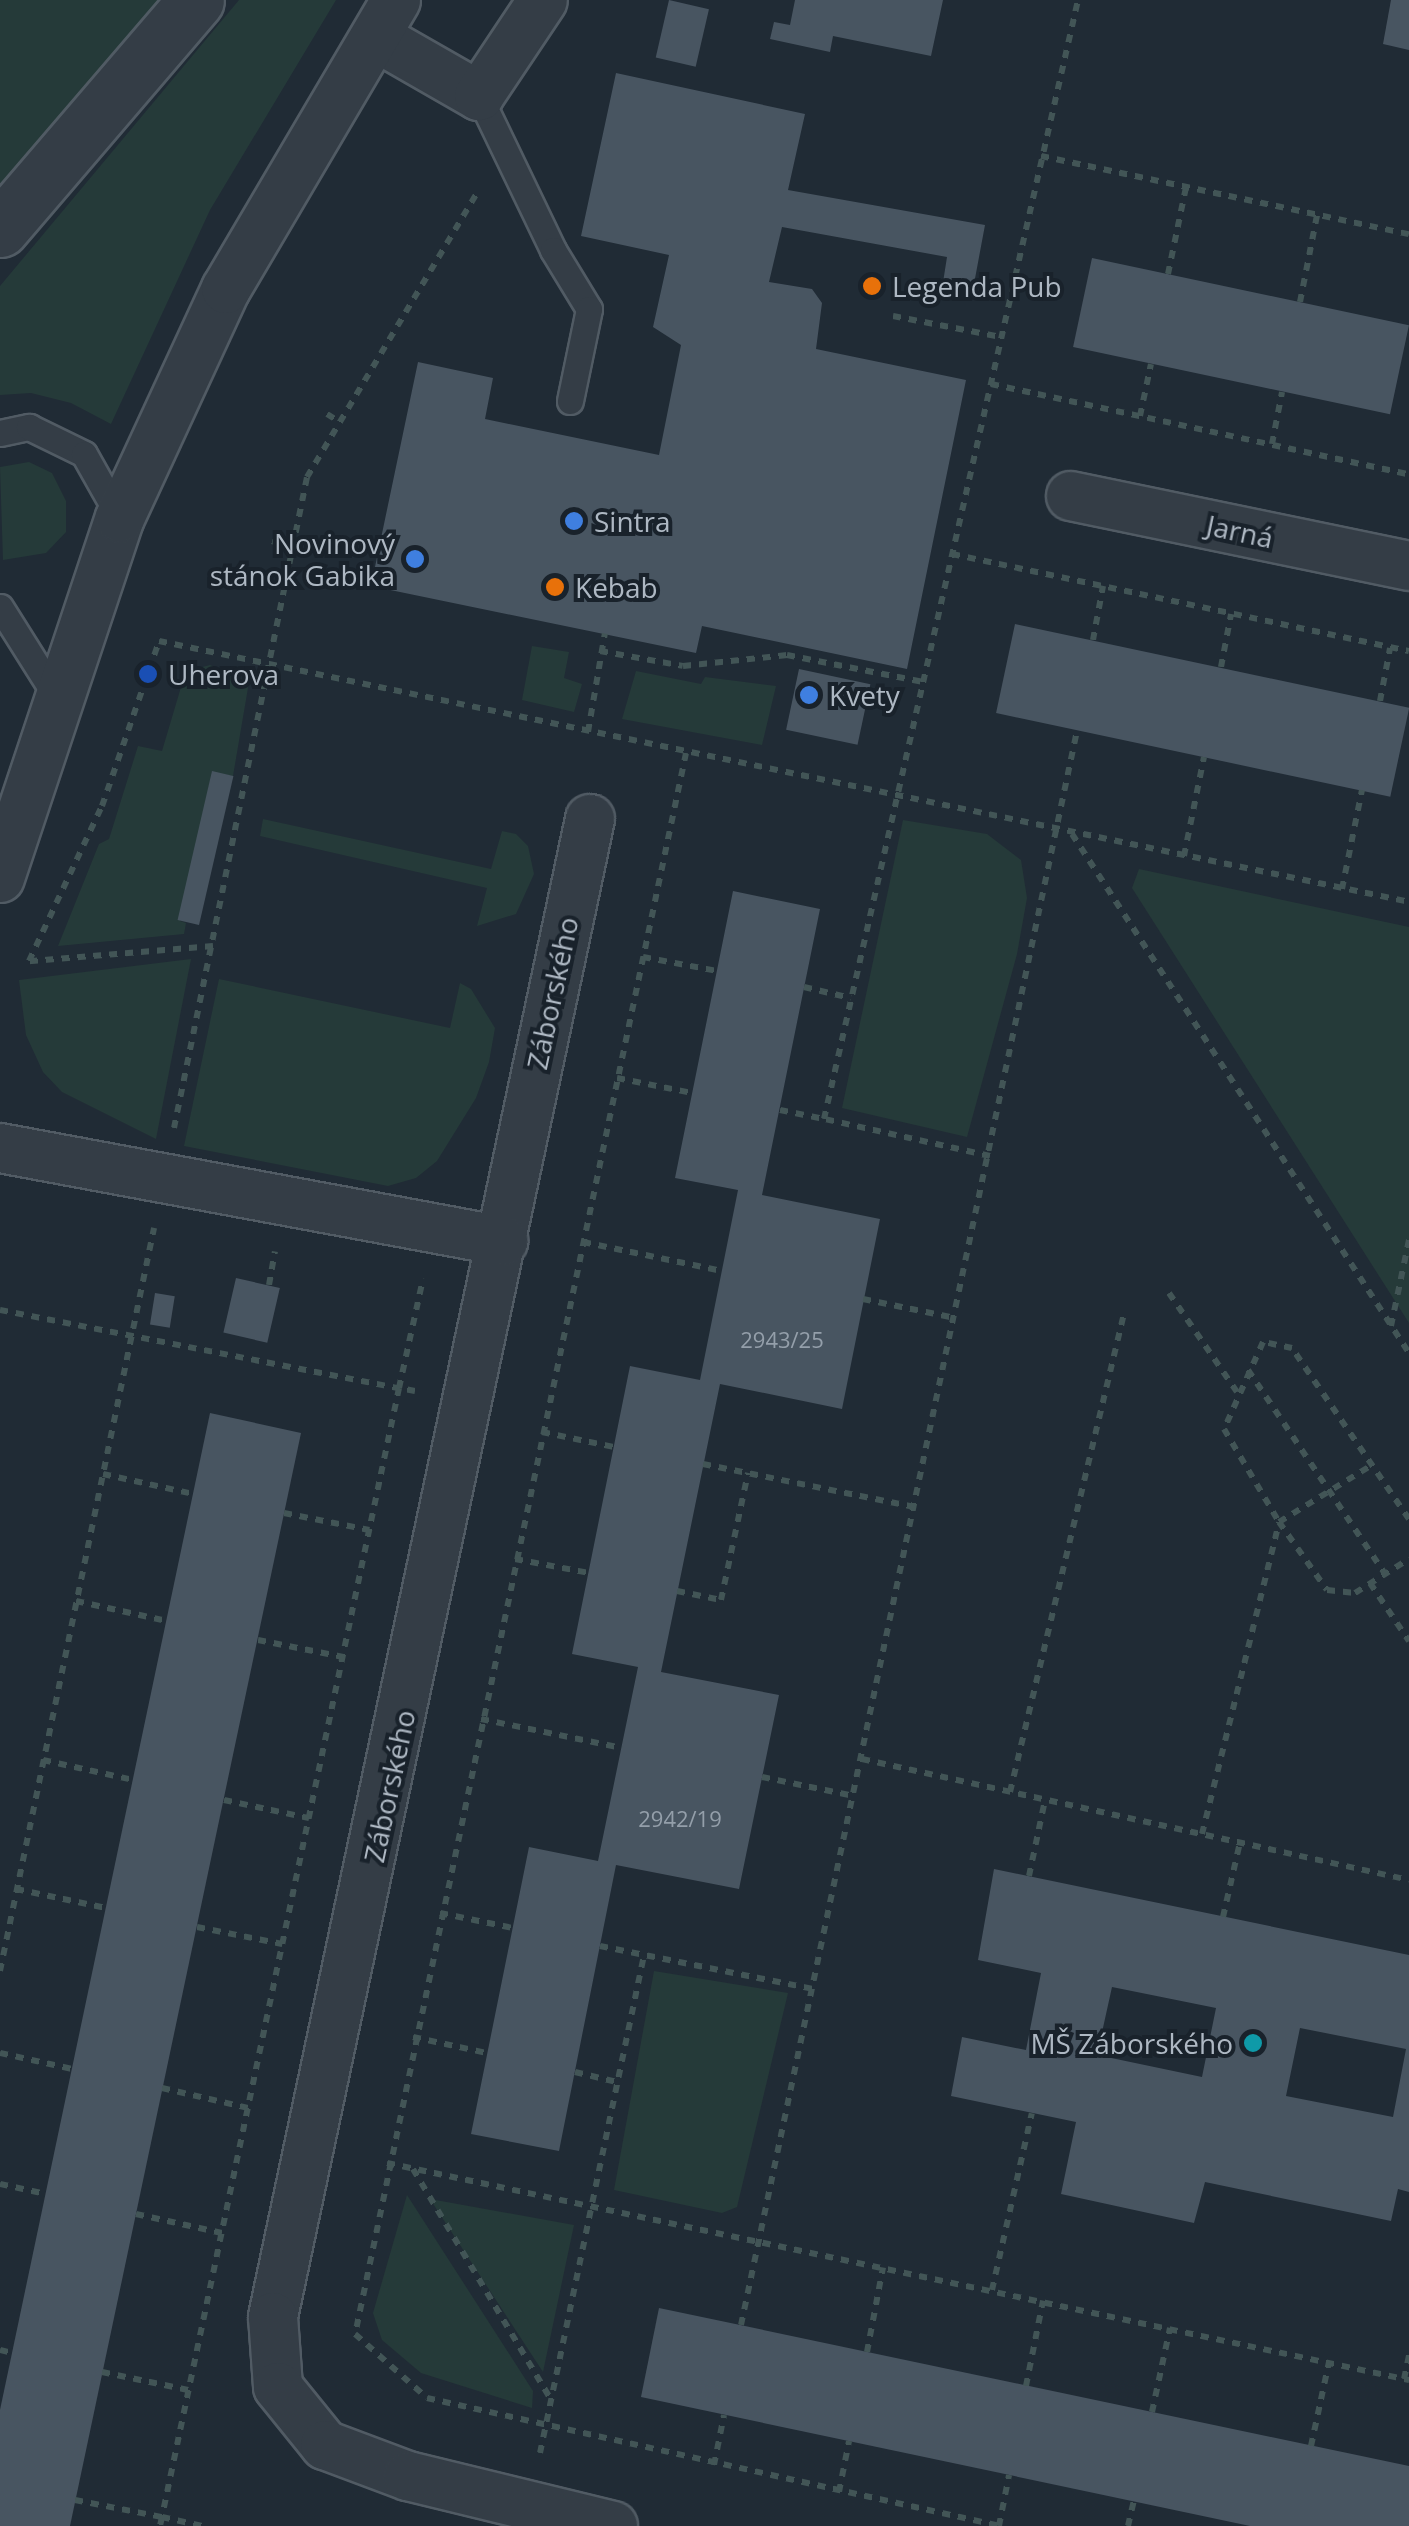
<!DOCTYPE html>
<meta charset="utf-8">
<style>
body{margin:0}
#map{position:relative;width:1409px;height:2526px;overflow:hidden;background:#202b35;font-family:"Open Sans",sans-serif}
div>[style]{position:absolute}
.green>*{inset:0;background:#253a39}
.building>*{inset:0;background:#485561;transform-origin:0 0}
.path>*{height:6px;margin-top:-3px;transform-origin:0;background:repeating-linear-gradient(90deg,#425556 0 8px,transparent 0 16px)}
.roads{filter:drop-shadow(2px 0 #515b64) drop-shadow(-2px 0 #515b64) drop-shadow(0 2px #515b64) drop-shadow(0 -2px #515b64)}
.service>*{height:25px;margin:-12.5px;padding:0 12.5px;transform-origin:12.5px;border-radius:12.5px;background:#343d46}
.minor>*{height:48px;margin:-24px;padding:0 24px;transform-origin:24px;border-radius:24px;background:#343d46}
.tertiary>*{height:55px;margin:-27.5px;padding:0 27.5px;transform-origin:27.5px;border-radius:27.5px;background:#343d46}
.dots>*{width:28px;height:28px;translate:-50% -50%;box-sizing:border-box;border:5px solid #19222b;border-radius:50%}
span{translate:-50% -50%;white-space:nowrap;text-align:center;line-height:1.15;-webkit-text-stroke:8px #19222b;paint-order:stroke}
.number-label{font-size:22px;color:#949faa}
.number-label span{-webkit-text-stroke-width:0}
.poi-label{font-size:28px;color:#aeb8c3}
.left{translate:0 -50%;text-align:left}
.right{translate:-100% -50%;text-align:right}
.street-label{font-size:28px;color:#aeb8c3}
</style>
<div id="map">
<div class="green">
<i style="clip-path:polygon(0 0,159px 0,0 195px)"></i>
<i style="clip-path:polygon(239px 0,336px 0,210px 210px,111px 424px,71px 403px,31px 393px,0 395px,0 286px)"></i>
<i style="clip-path:polygon(29px 462px,52px 473px,66px 501px,66px 532px,46px 553px,3px 560px,0 467px)"></i>
<i style="clip-path:polygon(532px 646px,569px 652px,564px 678px,582px 684px,574px 712px,522px 700px)"></i>
<i style="clip-path:polygon(210px 665px,249px 682px,233px 776px,212px 772px,180px 921px,186px 923px,184px 934px,58px 946px,99px 844px,109px 839px,138px 746px,162px 751px,184px 677px,179px 673px)"></i>
<i style="clip-path:polygon(636px 671px,701px 684px,705px 677px,776px 686px,762px 745px,622px 719px)"></i>
<i style="clip-path:polygon(263px 819px,491px 869px,502px 831px,516px 834px,528px 846px,534px 874px,516px 914px,477px 926px,487px 888px,260px 836px)"></i>
<i style="clip-path:polygon(903px 820px,987px 834px,1021px 860px,1027px 898px,1017px 954px,967px 1137px,842px 1108px)"></i>
<i style="clip-path:polygon(1139px 869px,1409px 927px,1409px 1323px,1132px 888px)"></i>
<i style="clip-path:polygon(191px 959px,156px 1139px,62px 1092px,43px 1072px,26px 1035px,19px 980px)"></i>
<i style="clip-path:polygon(219px 979px,450px 1028px,460px 983px,471px 989px,495px 1028px,489px 1062px,476px 1098px,437px 1161px,416px 1178px,388px 1186px,184px 1146px)"></i>
<i style="clip-path:polygon(654px 1971px,788px 1993px,737px 2207px,722px 2213px,614px 2190px)"></i>
<i style="clip-path:polygon(407px 2195px,533px 2391px,532px 2408px,421px 2373px,382px 2340px,373px 2313px)"></i>
<i style="clip-path:polygon(430px 2199px,574px 2225px,543px 2372px)"></i>
</div>
<div class="building">
<i style="left:669px;top:0;width:41px;height:59px;rotate:13deg"></i>
<i style="clip-path:polygon(795px 0,943px 0,931px 56px,833px 36px,830px 52px,770px 39px,774px 22px,790px 25px)"></i>
<i style="clip-path:polygon(1391px 0,1409px 0,1409px 50px,1383px 44px)"></i>
<i style="clip-path:polygon(616px 73px,805px 114px,788px 190px,985px 225px,971px 300px,941px 295px,947px 257px,782px 227px,769px 282px,812px 289px,822px 303px,816px 349px,966px 380px,907px 669px,702px 626px,696px 653px,371px 586px,418px 362px,493px 378px,485px 419px,659px 455px,681px 345px,653px 327px,669px 255px,581px 236px)"></i>
<i style="left:1092px;top:258px;width:324px;height:91px;rotate:12deg"></i>
<i style="left:1015px;top:624px;width:403px;height:91px;rotate:12deg"></i>
<i style="left:799px;top:669px;width:73px;height:62px;rotate:12deg"></i>
<i style="left:212px;top:771px;width:22px;height:153px;rotate:13deg"></i>
<i style="clip-path:polygon(733px 891px,820px 909px,762px 1195px,880px 1219px,842px 1409px,720px 1384px,661px 1672px,779px 1695px,739px 1889px,616px 1865px,559px 2151px,471px 2134px,529px 1847px,598px 1861px,638px 1667px,572px 1654px,630px 1366px,700px 1380px,738px 1190px,675px 1178px)"></i>
<i style="left:236px;top:1278px;width:45px;height:56px;rotate:13deg"></i>
<i style="left:155px;top:1293px;width:20px;height:32px;rotate:9deg"></i>
<i style="clip-path:polygon(210px 1413px,301px 1433px,70px 2526px,0 2526px,0 2410px)"></i>
<i style="clip-path:polygon(evenodd,994px 1869px,1409px 1955px,1409px 2192px,1398px 2189px,1391px 2221px,1205px 2182px,1194px 2223px,1061px 2194px,1076px 2122px,951px 2096px,962px 2037px,1026px 2050px,1041px 1973px,978px 1960px,994px 1869px,1112px 1987px,1216px 2008px,1202px 2077px,1097px 2055px,1112px 1987px,994px 1869px,1300px 2028px,1406px 2049px,1393px 2117px,1286px 2096px,1300px 2028px)"></i>
<i style="clip-path:polygon(659px 2308px,1409px 2466px,1409px 2526px,1250px 2526px,641px 2397px)"></i>
</div>
<div class="path">
<i style="left:1041px;top:156px;width:376px;rotate:12deg"></i>
<i style="left:1168px;top:274px;width:89px;rotate:-78.3deg"></i>
<i style="left:1300px;top:302px;width:89px;rotate:-78.9deg"></i>
<i style="left:893px;top:316px;width:110px;rotate:11deg"></i>
<i style="left:991px;top:384px;width:428px;rotate:12.2deg"></i>
<i style="left:327px;top:414px;width:15px;rotate:32deg"></i>
<i style="left:1140px;top:416px;width:53px;rotate:-78.1deg"></i>
<i style="left:1272px;top:444px;width:53px;rotate:-79.1deg"></i>
<i style="left:272px;top:541px;width:22px;rotate:16deg"></i>
<i style="left:952px;top:554px;width:467px;rotate:12deg"></i>
<i style="left:1093px;top:640px;width:55px;rotate:-79.5deg"></i>
<i style="left:600px;top:651px;width:84px;rotate:10.2deg"></i>
<i style="left:683px;top:666px;width:105px;rotate:-6deg"></i>
<i style="left:787px;top:655px;width:139px;rotate:11.2deg"></i>
<i style="left:1221px;top:667px;width:54px;rotate:-79.3deg"></i>
<i style="left:1380px;top:701px;width:54px;rotate:-79.3deg"></i>
<i style="left:588px;top:732px;width:100px;rotate:-80.3deg"></i>
<i style="left:686px;top:753px;width:1615px;rotate:101.82deg"></i>
<i style="left:355px;top:2334px;width:96px;rotate:41.6deg"></i>
<i style="left:427px;top:2398px;width:587px;rotate:12.59deg"></i>
<i style="left:1072px;top:834px;width:619px;rotate:57deg"></i>
<i style="left:1184px;top:856px;width:101px;rotate:-78.6deg"></i>
<i style="left:1342px;top:889px;width:101px;rotate:-78.6deg"></i>
<i style="left:213px;top:946px;width:185px;rotate:175.3deg"></i>
<i style="left:29px;top:961px;width:171px;rotate:-64.8deg"></i>
<i style="left:102px;top:806px;width:175px;rotate:-70.9deg"></i>
<i style="left:159px;top:641px;width:1277px;rotate:11.79deg"></i>
<i style="left:643px;top:957px;width:75px;rotate:10.7deg"></i>
<i style="left:804px;top:987px;width:48px;rotate:13.2deg"></i>
<i style="left:617px;top:1078px;width:76px;rotate:11.3deg"></i>
<i style="left:780px;top:1110px;width:45px;rotate:11.6deg"></i>
<i style="left:174px;top:1128px;width:664px;rotate:-78.45deg"></i>
<i style="left:307px;top:477px;width:333px;rotate:-59.1deg"></i>
<i style="left:990px;top:1156px;width:170px;rotate:-167.4deg"></i>
<i style="left:824px;top:1119px;width:1147px;rotate:-77.21deg"></i>
<i style="left:583px;top:1242px;width:142px;rotate:11.8deg"></i>
<i style="left:269px;top:1285px;width:34px;rotate:-80deg"></i>
<i style="left:1169px;top:1293px;width:120px;rotate:55.5deg"></i>
<i style="left:863px;top:1299px;width:94px;rotate:11.7deg"></i>
<i style="left:0;top:1310px;width:407px;rotate:11.1deg"></i>
<i style="left:399px;top:1388px;width:1154px;rotate:101.86deg"></i>
<i style="left:162px;top:2517px;width:41px;rotate:12.7deg"></i>
<i style="left:1391px;top:1326px;width:88px;rotate:-78.2deg"></i>
<i style="left:1248px;top:1370px;width:246px;rotate:56.1deg"></i>
<i style="left:415px;top:1391px;width:16px;rotate:-169deg"></i>
<i style="left:399px;top:1388px;width:112px;rotate:-77.6deg"></i>
<i style="left:542px;top:1432px;width:74px;rotate:11.8deg"></i>
<i style="left:703px;top:1464px;width:216px;rotate:11.5deg"></i>
<i style="left:103px;top:1474px;width:92px;rotate:12.5deg"></i>
<i style="left:284px;top:1513px;width:87px;rotate:11.3deg"></i>
<i style="left:1409px;top:1519px;width:207px;rotate:-124.4deg"></i>
<i style="left:1292px;top:1348px;width:30px;rotate:-168deg"></i>
<i style="left:1263px;top:1342px;width:95px;rotate:114.1deg"></i>
<i style="left:1224px;top:1429px;width:108px;rotate:59.4deg"></i>
<i style="left:1279px;top:1522px;width:83px;rotate:54.8deg"></i>
<i style="left:1327px;top:1590px;width:28px;rotate:6deg"></i>
<i style="left:1355px;top:1593px;width:64px;rotate:-32.2deg"></i>
<i style="left:515px;top:1559px;width:75px;rotate:10.7deg"></i>
<i style="left:1370px;top:1583px;width:70px;rotate:56.1deg"></i>
<i style="left:677px;top:1591px;width:45px;rotate:11.6deg"></i>
<i style="left:721px;top:1600px;width:130px;rotate:-78deg"></i>
<i style="left:76px;top:1601px;width:93px;rotate:12.4deg"></i>
<i style="left:258px;top:1640px;width:87px;rotate:11.3deg"></i>
<i style="left:481px;top:1719px;width:144px;rotate:11.6deg"></i>
<i style="left:862px;top:1759px;width:560px;rotate:12.47deg"></i>
<i style="left:43px;top:1760px;width:92px;rotate:12.5deg"></i>
<i style="left:762px;top:1777px;width:94px;rotate:11.7deg"></i>
<i style="left:1010px;top:1792px;width:491px;rotate:-76.6deg"></i>
<i style="left:224px;top:1800px;width:87px;rotate:12deg"></i>
<i style="left:1202px;top:1834px;width:321px;rotate:-76.1deg"></i>
<i style="left:1279px;top:1522px;width:109px;rotate:-31.5deg"></i>
<i style="left:1029px;top:1876px;width:78px;rotate:-78.1deg"></i>
<i style="left:16px;top:1889px;width:92px;rotate:11.9deg"></i>
<i style="left:440px;top:1913px;width:75px;rotate:11.6deg"></i>
<i style="left:1223px;top:1917px;width:77px;rotate:-77.2deg"></i>
<i style="left:197px;top:1927px;width:87px;rotate:11.3deg"></i>
<i style="left:600px;top:1946px;width:217px;rotate:11.4deg"></i>
<i style="left:0;top:1971px;width:759px;rotate:-78.29deg"></i>
<i style="left:413px;top:2037px;width:76px;rotate:12.2deg"></i>
<i style="left:0;top:2053px;width:74px;rotate:12.5deg"></i>
<i style="left:575px;top:2072px;width:43px;rotate:13.4deg"></i>
<i style="left:162px;top:2088px;width:88px;rotate:13.1deg"></i>
<i style="left:387px;top:2163px;width:1045px;rotate:11.99deg"></i>
<i style="left:413px;top:2169px;width:267px;rotate:59.1deg"></i>
<i style="left:0;top:2184px;width:47px;rotate:12.3deg"></i>
<i style="left:136px;top:2214px;width:88px;rotate:12.5deg"></i>
<i style="left:992px;top:2290px;width:181px;rotate:-77.3deg"></i>
<i style="left:741px;top:2325px;width:1630px;rotate:-78.1deg"></i>
<i style="left:0;top:2350px;width:12px;rotate:14deg"></i>
<i style="left:867px;top:2352px;width:86px;rotate:-79.3deg"></i>
<i style="left:102px;top:2372px;width:88px;rotate:11.8deg"></i>
<i style="left:1404px;top:2379px;width:25px;rotate:-78deg"></i>
<i style="left:1026px;top:2386px;width:87px;rotate:-78.7deg"></i>
<i style="left:1152px;top:2412px;width:86px;rotate:-77.9deg"></i>
<i style="left:1311px;top:2446px;width:86px;rotate:-77.9deg"></i>
<i style="left:540px;top:2453px;width:509px;rotate:-78.2deg"></i>
<i style="left:714px;top:2465px;width:51px;rotate:-78.7deg"></i>
<i style="left:839px;top:2492px;width:52px;rotate:-78.9deg"></i>
<i style="left:75px;top:2500px;width:89px;rotate:11.1deg"></i>
<i style="left:162px;top:2517px;width:9px;rotate:103deg"></i>
<i style="left:999px;top:2526px;width:52px;rotate:-78.9deg"></i>
<i style="left:1128px;top:2526px;width:26px;rotate:-77deg"></i>
</div>
<div class="roads">
<div class="service">
<i style="left:479px;top:96px;width:171px;rotate:64.3deg"></i>
<i style="left:553px;top:250px;width:69px;rotate:58.6deg"></i>
<i style="left:589px;top:309px;width:94px;rotate:101.7deg"></i>
<i style="left:0;top:433px;width:30px;rotate:-12deg"></i>
<i style="left:29px;top:427px;width:61px;rotate:26.1deg"></i>
<i style="left:84px;top:454px;width:73px;rotate:60.6deg"></i>
<i style="left:0;top:607px;width:105px;rotate:57.8deg"></i>
</div>
<div class="minor">
<i style="left:376px;top:37px;width:119px;rotate:29.8deg"></i>
<i style="left:479px;top:96px;width:115px;rotate:-56.3deg"></i>
<i style="left:1071px;top:496px;width:345px;rotate:11.7deg"></i>
<i style="left:590px;top:819px;width:1531px;rotate:101.95deg"></i>
<i style="left:273px;top:2317px;width:70px;rotate:85.9deg"></i>
<i style="left:278px;top:2387px;width:75px;rotate:51deg"></i>
<i style="left:325px;top:2445px;width:89px;rotate:20.5deg"></i>
<i style="left:408px;top:2476px;width:211px;rotate:13.7deg"></i>
<i style="left:0;top:878px;width:379px;rotate:-71.6deg"></i>
<i style="left:120px;top:518px;width:252px;rotate:-65.2deg"></i>
<i style="left:226px;top:289px;width:335px;rotate:-59.5deg"></i>
<i style="left:0;top:1148px;width:512px;rotate:10.48deg"></i>
</div>
<div class="tertiary">
<i style="left:0;top:229px;width:301px;rotate:-49.4deg"></i>
</div>
</div>
<div class="dots">
<i style="left:872px;top:286px;background:#e8710a"></i>
<i style="left:574px;top:521px;background:#3f7fe0"></i>
<i style="left:415px;top:559px;background:#3f7fe0"></i>
<i style="left:555px;top:587px;background:#e8710a"></i>
<i style="left:148px;top:674px;background:#1a4fb4"></i>
<i style="left:809px;top:695px;background:#3f7fe0"></i>
<i style="left:1253px;top:2043px;background:#0f9aa8"></i>
</div>
<div class="number-label">
<span style="left:782px;top:1340px">2943/25</span>
<span style="left:680px;top:1819px">2942/19</span>
</div>
<div class="poi-label">
<span class="left" style="left:892px;top:286px">Legenda Pub</span>
<span class="left" style="left:594px;top:521px">Sintra</span>
<span class="right" style="left:395px;top:559px">Novinový<br>stánok Gabika</span>
<span class="left" style="left:575px;top:587px">Kebab</span>
<span class="left" style="left:168px;top:674px">Uherova</span>
<span class="left" style="left:829px;top:695px">Kvety</span>
<span class="right" style="left:1233px;top:2043px">MŠ Záborského</span>
</div>
<div class="street-label">
<span style="left:1240px;top:531px;rotate:12deg">Jarná</span>
<span style="left:552px;top:993px;rotate:-78deg">Záborského</span>
<span style="left:389px;top:1786px;rotate:-78deg">Záborského</span>
</div>
</div>
